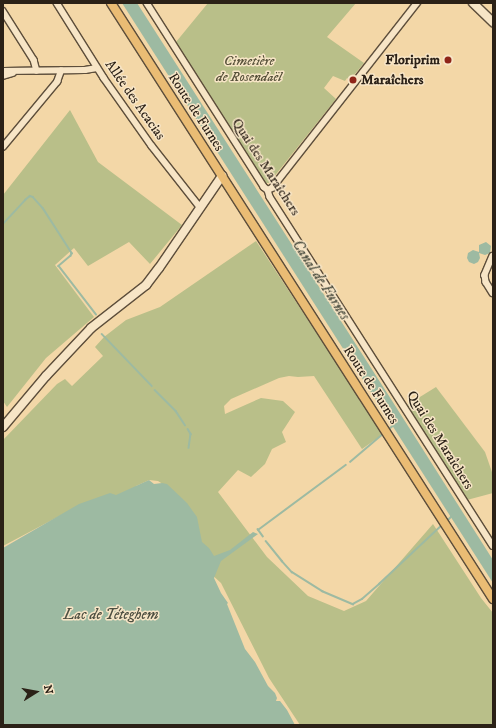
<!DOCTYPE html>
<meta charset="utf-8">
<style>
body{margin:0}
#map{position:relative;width:496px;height:728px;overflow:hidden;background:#f3d7a7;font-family:"IM FELL DW Pica",serif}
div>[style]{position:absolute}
.green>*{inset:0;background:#b9bf89}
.water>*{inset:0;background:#9dbaa2}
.stream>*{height:1.5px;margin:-0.75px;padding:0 0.75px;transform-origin:0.75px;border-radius:0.75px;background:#9dbaa2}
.roads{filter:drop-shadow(1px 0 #5d4e3b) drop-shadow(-1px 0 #5d4e3b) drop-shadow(0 1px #5d4e3b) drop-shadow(0 -1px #5d4e3b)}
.street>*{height:5.5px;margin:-2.75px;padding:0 2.75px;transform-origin:2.75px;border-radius:2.75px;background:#f7e5c6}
.secondary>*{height:8px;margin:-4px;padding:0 4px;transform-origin:4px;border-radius:4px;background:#f7e5c6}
.primary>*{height:8px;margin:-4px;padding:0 4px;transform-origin:4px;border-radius:4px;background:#eabc74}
.dots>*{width:11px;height:11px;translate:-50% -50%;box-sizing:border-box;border:2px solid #f7e5c6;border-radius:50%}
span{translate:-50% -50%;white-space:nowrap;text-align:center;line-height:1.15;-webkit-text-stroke:3px #f7e5c6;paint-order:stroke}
.poi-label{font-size:14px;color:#2b2117;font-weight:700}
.right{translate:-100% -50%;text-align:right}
.left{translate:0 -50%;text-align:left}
.park-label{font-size:14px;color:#565039;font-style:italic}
.street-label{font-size:14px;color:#2b2117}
.water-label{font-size:15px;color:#4d4f41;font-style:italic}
.frame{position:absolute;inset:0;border:4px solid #2b2117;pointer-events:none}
.north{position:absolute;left:16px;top:672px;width:40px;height:40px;-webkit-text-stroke:3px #f7e5c6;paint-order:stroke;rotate:79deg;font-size:11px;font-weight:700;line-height:16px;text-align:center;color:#2b2117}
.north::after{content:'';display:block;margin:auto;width:14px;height:18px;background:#2b2117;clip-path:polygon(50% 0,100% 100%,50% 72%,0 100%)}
</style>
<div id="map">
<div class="green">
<i style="clip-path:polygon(208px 3px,356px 3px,327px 37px,364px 63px,350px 80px,347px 78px,345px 81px,333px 76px,324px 88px,336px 99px,269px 183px,266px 183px,176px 42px)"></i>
<i style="clip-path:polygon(70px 110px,98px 162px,182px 225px,150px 264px,129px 242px,88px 266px,74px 248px,55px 265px,94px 317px,46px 358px,7px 407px,3px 401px,3px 195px)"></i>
<i style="clip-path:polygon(256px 241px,383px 434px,362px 449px,314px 376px,298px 377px,289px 376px,279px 378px,231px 399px,224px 406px,225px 414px,261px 398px,283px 401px,295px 412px,282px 432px,286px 442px,272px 449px,265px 464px,251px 477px,238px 470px,218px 492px,267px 557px,308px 596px,344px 611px,366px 601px,433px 524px,481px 598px,493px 613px,493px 725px,300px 725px,269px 678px,221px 583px,210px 573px,169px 488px,158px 481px,149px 480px,136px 486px,131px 518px,84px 503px,3px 546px,3px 440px,57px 384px,65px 379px,72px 386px,103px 356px,95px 347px,104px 337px,126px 320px,160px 307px)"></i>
<i style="clip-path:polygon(436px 387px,485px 452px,493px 475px,493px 493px,467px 500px,407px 405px)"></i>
</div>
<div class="water">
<i style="clip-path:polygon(122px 3px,137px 3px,389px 396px,493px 560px,493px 583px)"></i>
<i style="clip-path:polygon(486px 242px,491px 246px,490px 253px,485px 255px,479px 253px,480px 258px,478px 262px,474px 264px,469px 262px,467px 258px,468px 253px,473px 250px,479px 252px,479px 245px)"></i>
<i style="clip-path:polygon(149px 480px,154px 484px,162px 483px,167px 484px,187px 503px,197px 517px,202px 542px,209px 548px,214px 556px,230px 550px,253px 532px,258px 534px,221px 561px,214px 578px,221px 593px,228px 603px,227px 604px,245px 649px,255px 662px,268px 686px,275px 693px,277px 698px,276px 701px,280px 701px,287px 710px,295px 725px,3px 725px,3px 548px,79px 504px,110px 493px,116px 495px)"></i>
</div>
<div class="stream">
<i style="left:3px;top:224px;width:33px;rotate:-47deg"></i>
<i style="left:25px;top:200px;width:6px;rotate:-39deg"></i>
<i style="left:30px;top:196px;width:3px;rotate:18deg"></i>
<i style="left:33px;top:197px;width:15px;rotate:48deg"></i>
<i style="left:43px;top:208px;width:54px;rotate:57.2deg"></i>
<i style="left:72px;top:253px;width:3px;rotate:108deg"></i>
<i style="left:71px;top:256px;width:16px;rotate:140deg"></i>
<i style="left:59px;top:266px;width:61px;rotate:52.4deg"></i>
<i style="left:102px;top:334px;width:72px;rotate:46.1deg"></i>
<i style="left:155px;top:390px;width:30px;rotate:45deg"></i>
<i style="left:176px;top:411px;width:17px;rotate:57deg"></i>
<i style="left:188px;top:429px;width:6px;rotate:59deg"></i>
<i style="left:191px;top:434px;width:14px;rotate:98deg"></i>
<i style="left:389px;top:429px;width:6px;rotate:-39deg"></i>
<i style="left:350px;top:462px;width:43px;rotate:-40.3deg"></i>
<i style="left:448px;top:520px;width:4px;rotate:-45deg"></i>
<i style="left:263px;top:537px;width:9px;rotate:-126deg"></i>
<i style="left:258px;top:530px;width:109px;rotate:-36.5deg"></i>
<i style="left:266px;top:541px;width:26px;rotate:51deg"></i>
<i style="left:282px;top:561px;width:15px;rotate:48deg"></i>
<i style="left:292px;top:572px;width:36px;rotate:32deg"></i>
<i style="left:322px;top:591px;width:34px;rotate:23deg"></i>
<i style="left:353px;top:604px;width:10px;rotate:-29deg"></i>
<i style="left:362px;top:599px;width:23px;rotate:-41deg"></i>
<i style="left:379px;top:584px;width:85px;rotate:-43.1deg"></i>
</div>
<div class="roads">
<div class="street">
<i style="left:57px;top:3px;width:89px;rotate:57.9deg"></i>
<i style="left:104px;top:78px;width:83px;rotate:54.8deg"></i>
<i style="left:152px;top:146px;width:78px;rotate:51.8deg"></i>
<i style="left:147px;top:3px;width:218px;rotate:57.5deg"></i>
<i style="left:264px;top:187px;width:5px;rotate:37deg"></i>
<i style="left:268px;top:190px;width:7px;rotate:74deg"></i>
<i style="left:270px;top:197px;width:414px;rotate:57.4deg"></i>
<i style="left:3px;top:11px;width:58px;rotate:57.7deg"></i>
<i style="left:34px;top:60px;width:11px;rotate:75deg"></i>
<i style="left:3px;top:71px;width:82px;rotate:-0.7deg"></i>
<i style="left:85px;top:70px;width:12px;rotate:-9deg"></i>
<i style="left:3px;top:76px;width:10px;rotate:-17deg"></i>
<i style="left:3px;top:147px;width:85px;rotate:-50.3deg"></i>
<i style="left:57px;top:82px;width:12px;rotate:-70deg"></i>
<i style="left:268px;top:190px;width:4px;rotate:-27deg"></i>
<i style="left:272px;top:188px;width:235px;rotate:-51.9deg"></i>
<i style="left:493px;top:256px;width:21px;rotate:113deg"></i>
<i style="left:485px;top:275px;width:7px;rotate:82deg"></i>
<i style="left:486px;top:282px;width:13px;rotate:58deg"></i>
</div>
<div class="secondary">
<i style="left:473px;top:3px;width:28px;rotate:44deg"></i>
<i style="left:3px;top:427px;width:67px;rotate:-49.9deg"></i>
<i style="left:46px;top:376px;width:66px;rotate:-46.8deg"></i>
<i style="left:91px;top:328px;width:70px;rotate:-38deg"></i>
<i style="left:146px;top:285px;width:21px;rotate:-53deg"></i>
<i style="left:159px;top:268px;width:112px;rotate:-55.6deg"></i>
</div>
<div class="primary">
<i style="left:111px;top:3px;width:708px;rotate:57.34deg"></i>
</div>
</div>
<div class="dots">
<i style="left:448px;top:60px;background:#8f2418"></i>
<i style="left:353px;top:80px;background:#8f2418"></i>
</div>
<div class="poi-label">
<span class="right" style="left:440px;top:60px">Floriprim</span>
<span class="left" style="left:361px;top:80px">Maraîchers</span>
</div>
<div class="park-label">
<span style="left:249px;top:69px">Cimetière<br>de Rosendaël</span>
</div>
<div class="street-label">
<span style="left:135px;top:100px;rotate:55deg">Allée des Acacias</span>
<span style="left:196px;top:112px;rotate:57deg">Route de Furnes</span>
<span style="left:266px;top:167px;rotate:57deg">Quai des Maraîchers</span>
<span style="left:371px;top:385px;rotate:57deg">Route de Furnes</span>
<span style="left:440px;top:440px;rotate:58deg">Quai des Maraîchers</span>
</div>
<div class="water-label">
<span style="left:321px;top:280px;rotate:57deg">Canal de Furnes</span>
<span style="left:111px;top:615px">Lac de Téteghem</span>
</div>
<div class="frame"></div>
<div class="north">N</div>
</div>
